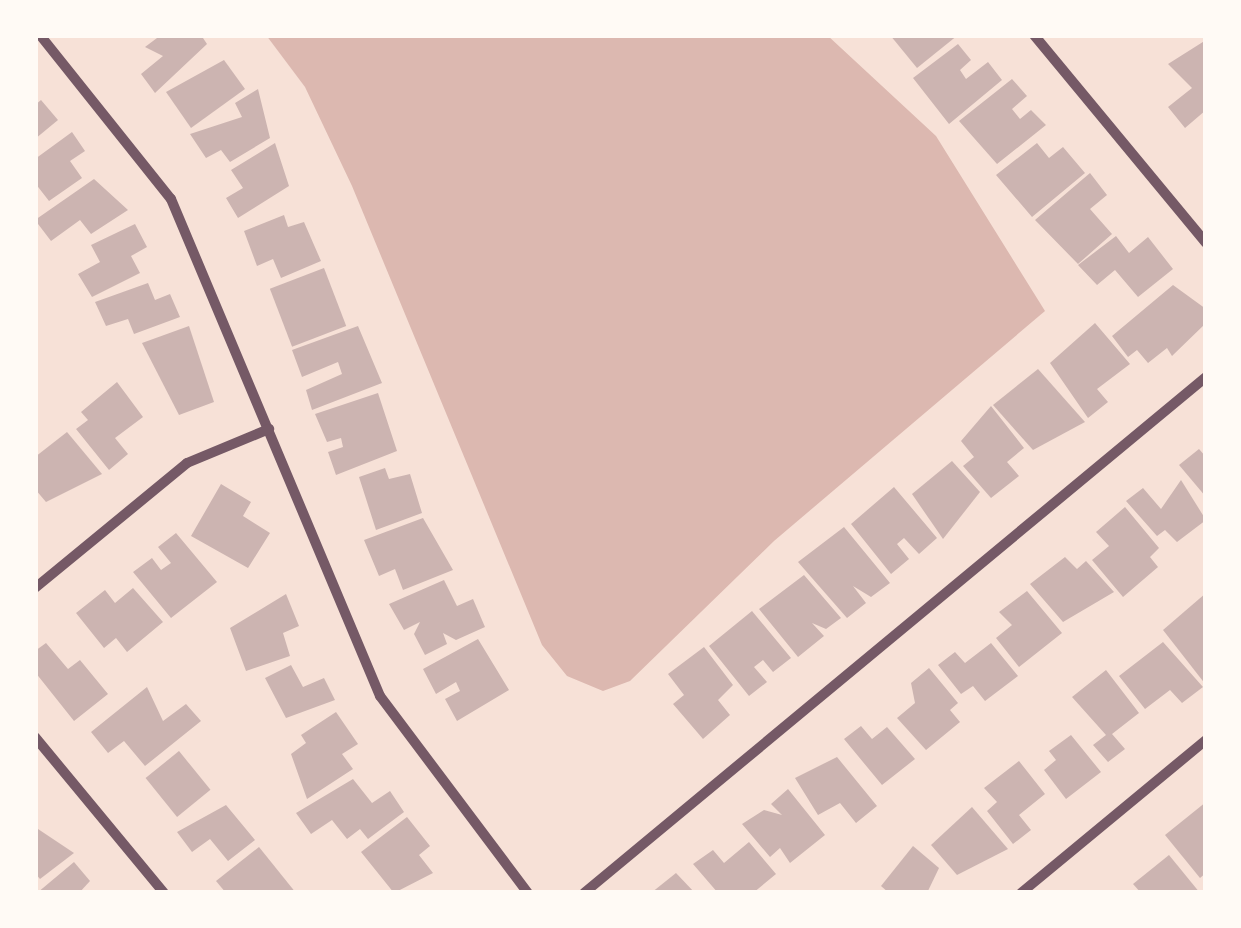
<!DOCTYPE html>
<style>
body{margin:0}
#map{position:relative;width:1241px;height:928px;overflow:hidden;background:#f7e1d7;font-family:"Noto Serif",serif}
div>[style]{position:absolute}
.water>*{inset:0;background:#dcb8b0}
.building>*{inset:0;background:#ccb4b1;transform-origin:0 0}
.minor>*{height:10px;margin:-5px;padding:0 5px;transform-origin:5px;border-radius:5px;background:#755966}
span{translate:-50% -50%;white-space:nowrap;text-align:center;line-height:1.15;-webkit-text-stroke:10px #fffaf5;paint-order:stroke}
.frame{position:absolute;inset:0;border:38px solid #fffaf5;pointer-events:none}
</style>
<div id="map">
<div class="water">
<i style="clip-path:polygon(266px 35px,827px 35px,936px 136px,1045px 311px,774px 541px,630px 681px,603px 691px,567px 676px,542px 645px,352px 186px,305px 87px)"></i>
</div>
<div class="building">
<i style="clip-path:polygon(161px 35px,201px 35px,207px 44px,155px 93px,141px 74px,163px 56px,145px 47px)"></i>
<i style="clip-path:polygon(890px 35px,958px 35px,917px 68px)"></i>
<i style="clip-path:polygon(1206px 40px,1206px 110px,1185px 128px,1168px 107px,1192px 88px,1168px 64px)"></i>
<i style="clip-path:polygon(958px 44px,971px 60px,960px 70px,966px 79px,988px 62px,1002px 80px,949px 124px,913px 78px)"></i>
<i style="clip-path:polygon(224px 60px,245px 89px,191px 128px,166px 92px)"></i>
<i style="clip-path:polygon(1012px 79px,1027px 96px,1012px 109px,1020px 119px,1031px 110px,1046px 125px,997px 164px,959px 121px)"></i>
<i style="clip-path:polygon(258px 89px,270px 138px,230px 162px,221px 150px,206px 158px,190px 134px,242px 117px,235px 103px)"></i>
<i style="clip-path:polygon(41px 100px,58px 120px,35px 139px,35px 105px)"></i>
<i style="clip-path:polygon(72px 132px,85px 151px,70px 161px,82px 178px,49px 201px,35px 183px,35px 159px)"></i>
<i style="clip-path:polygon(275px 143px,289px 186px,238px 218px,226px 198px,243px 188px,231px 170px)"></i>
<i style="clip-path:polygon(1037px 143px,1049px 158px,1063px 147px,1085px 173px,1032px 217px,996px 175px)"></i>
<i style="clip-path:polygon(1090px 173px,1107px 195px,1090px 209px,1112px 234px,1078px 264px,1035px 220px)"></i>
<i style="clip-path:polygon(94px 179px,128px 210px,91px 234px,80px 220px,51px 241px,35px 220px)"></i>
<i style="clip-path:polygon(284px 215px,288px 227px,304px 222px,321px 261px,281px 278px,273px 259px,257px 266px,244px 231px)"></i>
<i style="clip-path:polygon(135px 224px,147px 247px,131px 256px,140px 273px,92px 297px,78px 274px,100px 262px,91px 245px)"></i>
<i style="clip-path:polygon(1116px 236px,1129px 253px,1148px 237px,1173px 269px,1138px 297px,1115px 270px,1097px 285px,1078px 265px)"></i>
<i style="left:324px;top:268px;width:62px;height:58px;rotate:69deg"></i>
<i style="clip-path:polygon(148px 283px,155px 300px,170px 294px,180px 317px,134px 334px,128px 319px,106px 326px,95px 302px)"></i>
<i style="clip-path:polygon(1173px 285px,1206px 309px,1206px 323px,1172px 356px,1167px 348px,1148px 363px,1137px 350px,1128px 357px,1112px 336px)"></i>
<i style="clip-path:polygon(1095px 323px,1130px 364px,1097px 389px,1108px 402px,1088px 418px,1050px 363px)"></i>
<i style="clip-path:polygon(189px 326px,214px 402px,179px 415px,142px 343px)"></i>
<i style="clip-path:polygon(358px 326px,382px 383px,312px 410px,306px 390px,342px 374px,338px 362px,302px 377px,292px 350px)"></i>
<i style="clip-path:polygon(1038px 369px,1085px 422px,1033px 450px,993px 405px)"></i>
<i style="clip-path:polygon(117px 382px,143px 417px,115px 438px,128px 454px,109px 470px,76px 429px,88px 420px,81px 412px)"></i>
<i style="clip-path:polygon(378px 393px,397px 451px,336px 475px,328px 452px,343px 447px,341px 438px,327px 442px,315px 414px)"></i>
<i style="clip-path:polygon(991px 406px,1024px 448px,1007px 462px,1019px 476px,991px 498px,963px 466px,974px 457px,961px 441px)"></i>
<i style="clip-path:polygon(67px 432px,102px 474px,46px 502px,35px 489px,35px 457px)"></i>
<i style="clip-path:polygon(1199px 449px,1206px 457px,1206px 497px,1179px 465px)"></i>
<i style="clip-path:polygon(952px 461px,980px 492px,943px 539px,912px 494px)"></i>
<i style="clip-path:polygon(385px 468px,389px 479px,410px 474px,422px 513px,376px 530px,359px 477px)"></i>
<i style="clip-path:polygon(1181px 480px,1206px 520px,1177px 542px,1165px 530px,1157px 536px,1126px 501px,1143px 488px,1161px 509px)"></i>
<i style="clip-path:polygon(221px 484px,251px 502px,243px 516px,270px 533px,248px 568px,191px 536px)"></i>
<i style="clip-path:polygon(894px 487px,937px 538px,919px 554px,904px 538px,897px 544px,909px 559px,891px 574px,851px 524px)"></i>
<i style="clip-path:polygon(1125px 507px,1159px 548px,1150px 557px,1158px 567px,1123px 597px,1092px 560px,1109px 546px,1096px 532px)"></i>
<i style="clip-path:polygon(423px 518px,453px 570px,403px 590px,395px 569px,379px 576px,364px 540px)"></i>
<i style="clip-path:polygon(844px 527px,890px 583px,871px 597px,853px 586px,866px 603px,847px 618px,798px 562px)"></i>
<i style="clip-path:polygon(176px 533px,217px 582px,171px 618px,133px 572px,152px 558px,161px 570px,171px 563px,158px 547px)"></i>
<i style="clip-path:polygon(1065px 557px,1077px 569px,1086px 561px,1114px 592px,1063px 622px,1030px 584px)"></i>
<i style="clip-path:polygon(804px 575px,841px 618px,826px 629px,812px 623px,824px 636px,798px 657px,759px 609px)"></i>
<i style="clip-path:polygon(444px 580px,457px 606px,473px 599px,485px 627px,456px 640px,443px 633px,447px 644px,425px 655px,414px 634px,420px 622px,404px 630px,389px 604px)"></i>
<i style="clip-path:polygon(133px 588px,163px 622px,127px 652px,116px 638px,104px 648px,76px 613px,105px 590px,115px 603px)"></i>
<i style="clip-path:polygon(1027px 591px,1062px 633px,1019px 667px,996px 638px,1012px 625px,999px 612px)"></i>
<i style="clip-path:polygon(1206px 593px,1206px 685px,1163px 630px)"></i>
<i style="clip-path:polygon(286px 594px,299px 626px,283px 633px,290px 656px,246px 671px,230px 628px)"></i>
<i style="clip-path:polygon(752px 611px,791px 658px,773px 672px,763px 660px,754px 667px,767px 682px,749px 696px,709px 646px)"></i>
<i style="clip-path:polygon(478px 639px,509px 690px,457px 721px,445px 699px,460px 691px,456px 682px,436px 694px,423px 669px)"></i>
<i style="clip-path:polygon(1163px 642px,1203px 687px,1182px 703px,1170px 690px,1145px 709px,1119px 676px)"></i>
<i style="clip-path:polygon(46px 643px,68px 669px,80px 660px,108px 694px,74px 721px,35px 672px,35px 651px)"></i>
<i style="clip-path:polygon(991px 643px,1018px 676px,985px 701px,973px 686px,961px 694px,938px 665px,955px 652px,965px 663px)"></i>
<i style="clip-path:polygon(704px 647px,733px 685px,718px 700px,730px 715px,703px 739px,673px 704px,684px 695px,668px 674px)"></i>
<i style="clip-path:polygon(291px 665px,303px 687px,324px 678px,335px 700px,286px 718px,265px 678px)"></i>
<i style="clip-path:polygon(929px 668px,958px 703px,950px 710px,960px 722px,926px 750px,897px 718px,915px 703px,911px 683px)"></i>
<i style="clip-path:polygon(1106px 670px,1139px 713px,1112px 734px,1125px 749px,1108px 762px,1093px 745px,1106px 735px,1072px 697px)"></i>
<i style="clip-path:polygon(147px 687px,163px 721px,186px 704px,201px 721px,145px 766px,124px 741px,108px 753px,91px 732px)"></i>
<i style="clip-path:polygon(336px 712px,358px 744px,342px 754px,353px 769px,307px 799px,291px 754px,306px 743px,301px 735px)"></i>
<i style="clip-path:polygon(861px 726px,872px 739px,887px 727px,915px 759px,882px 785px,844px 739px)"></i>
<i style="clip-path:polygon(1071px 735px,1101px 772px,1066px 799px,1044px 770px,1056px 760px,1049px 751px)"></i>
<i style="left:179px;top:751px;width:50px;height:43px;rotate:51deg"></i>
<i style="clip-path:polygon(837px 757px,877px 806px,856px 823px,840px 803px,818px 815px,795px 778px)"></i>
<i style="clip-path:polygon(1019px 761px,1045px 794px,1019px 815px,1031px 830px,1013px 844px,987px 811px,997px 802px,984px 788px)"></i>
<i style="clip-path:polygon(353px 779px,372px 803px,390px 791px,404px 812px,368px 839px,360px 829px,347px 839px,332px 820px,311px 834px,296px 813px)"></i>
<i style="clip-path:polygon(788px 789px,825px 835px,790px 863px,780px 848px,770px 857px,742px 824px,764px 810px,782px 815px,771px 804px)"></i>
<i style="clip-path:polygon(1206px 802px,1206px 873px,1200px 878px,1165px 835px)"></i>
<i style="clip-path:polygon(226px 805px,255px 840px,228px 861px,210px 839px,192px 852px,177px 832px)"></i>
<i style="clip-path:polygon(972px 807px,1008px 849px,957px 875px,931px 845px)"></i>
<i style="clip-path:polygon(407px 817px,430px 846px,419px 855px,433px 873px,394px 893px,361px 852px)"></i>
<i style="clip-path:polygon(35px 827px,74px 853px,40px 879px,35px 873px)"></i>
<i style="clip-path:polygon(749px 842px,776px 874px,753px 893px,718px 893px,693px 864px,713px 850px,724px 863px)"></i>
<i style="clip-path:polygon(913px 846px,939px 868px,927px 893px,889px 893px,881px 886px)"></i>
<i style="clip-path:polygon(259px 847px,296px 893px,226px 893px,216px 881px)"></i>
<i style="clip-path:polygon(1169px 855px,1200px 893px,1141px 893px,1133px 884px)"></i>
<i style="clip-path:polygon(74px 862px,90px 881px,79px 893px,37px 893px)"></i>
<i style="clip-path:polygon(676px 873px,695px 893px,651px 893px)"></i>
</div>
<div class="minor">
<i style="left:40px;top:35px;width:210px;rotate:51.4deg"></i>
<i style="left:171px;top:199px;width:539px;rotate:67.19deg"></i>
<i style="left:380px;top:696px;width:246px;rotate:53.1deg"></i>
<i style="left:1034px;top:35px;width:270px;rotate:50.4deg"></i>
<i style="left:35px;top:588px;width:197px;rotate:-39.4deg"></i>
<i style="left:187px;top:463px;width:89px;rotate:-22.5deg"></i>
<i style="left:35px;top:737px;width:202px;rotate:50.4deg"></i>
<i style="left:584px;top:893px;width:808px;rotate:-39.68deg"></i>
<i style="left:1021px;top:893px;width:240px;rotate:-39.6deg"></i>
</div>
<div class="frame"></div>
</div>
